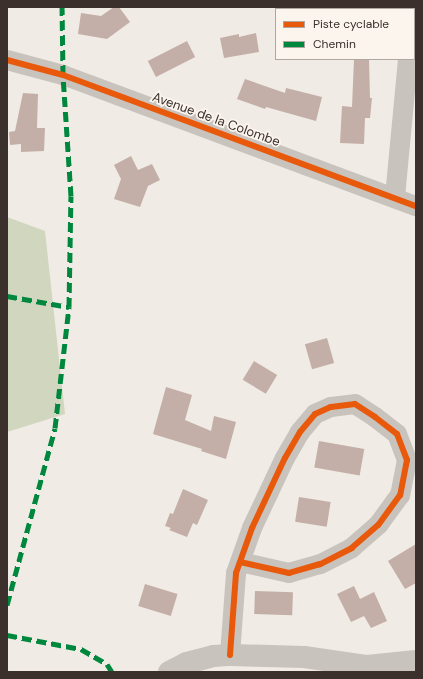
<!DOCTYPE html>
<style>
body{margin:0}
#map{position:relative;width:423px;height:679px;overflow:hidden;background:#f0ebe5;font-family:"DM Sans",sans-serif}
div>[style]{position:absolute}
.green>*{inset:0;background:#d1d6bf}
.building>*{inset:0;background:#c3afa7;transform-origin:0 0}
.minor>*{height:20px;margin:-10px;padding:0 10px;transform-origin:10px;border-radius:10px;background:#c9c3be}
.tertiary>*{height:22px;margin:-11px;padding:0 11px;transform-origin:11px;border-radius:11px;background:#c9c3be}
.quiet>*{height:5px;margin-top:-2.5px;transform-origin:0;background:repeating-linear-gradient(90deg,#00873e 0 10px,transparent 0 15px)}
.cycleway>*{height:6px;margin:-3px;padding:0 3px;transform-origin:3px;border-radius:3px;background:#e8590c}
span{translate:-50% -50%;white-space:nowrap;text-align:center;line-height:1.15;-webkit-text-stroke:3.5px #fbf5ee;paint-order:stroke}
.street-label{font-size:13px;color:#3b302b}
.frame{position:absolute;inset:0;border:8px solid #3b302b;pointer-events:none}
.legend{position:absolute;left:275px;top:8px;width:140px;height:52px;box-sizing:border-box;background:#fbf5ee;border:1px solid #aea6a0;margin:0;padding:5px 7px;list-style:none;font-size:12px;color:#3b302b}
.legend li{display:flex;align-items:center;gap:8px;height:20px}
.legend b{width:20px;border:1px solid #aea6a0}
</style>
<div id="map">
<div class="green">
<i style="clip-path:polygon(7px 217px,45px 231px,65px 414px,7px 432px)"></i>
</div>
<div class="building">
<i style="clip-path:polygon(114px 7px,119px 7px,130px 22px,107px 39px,78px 34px,81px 13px,101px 16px)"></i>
<i style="clip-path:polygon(256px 33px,259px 52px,224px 58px,220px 38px,239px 34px,239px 37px)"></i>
<i style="left:187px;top:41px;width:18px;height:44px;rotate:63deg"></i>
<i style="clip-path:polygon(354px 59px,369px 59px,370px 98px,372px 98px,370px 118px,365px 118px,364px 144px,340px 143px,342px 106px,352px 107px)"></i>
<i style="clip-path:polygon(245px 79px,285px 93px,286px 88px,322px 97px,316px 121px,266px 107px,265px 109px,237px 99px)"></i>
<i style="clip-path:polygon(23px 93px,38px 94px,37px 128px,45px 128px,44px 151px,21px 152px,21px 144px,10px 145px,9px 132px,15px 131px)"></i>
<i style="clip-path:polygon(131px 156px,138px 170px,152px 164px,160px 180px,148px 186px,140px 207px,114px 199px,121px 179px,114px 165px)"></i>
<i style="left:327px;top:338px;width:26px;height:23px;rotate:74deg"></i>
<i style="left:254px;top:361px;width:27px;height:22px;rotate:31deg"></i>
<i style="clip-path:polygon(166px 387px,192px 395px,185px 420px,211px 431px,214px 416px,236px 422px,226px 459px,201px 451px,202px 449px,153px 434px)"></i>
<i style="left:319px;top:441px;width:46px;height:27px;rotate:10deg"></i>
<i style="clip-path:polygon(183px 489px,208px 500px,197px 525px,193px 523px,187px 537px,169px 530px,171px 528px,165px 526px,170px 513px,173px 514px)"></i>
<i style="left:299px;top:497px;width:32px;height:25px;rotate:9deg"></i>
<i style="clip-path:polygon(416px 544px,416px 583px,405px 589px,388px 561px)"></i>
<i style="left:145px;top:584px;width:34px;height:23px;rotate:17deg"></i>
<i style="clip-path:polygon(354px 586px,360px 599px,374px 592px,387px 621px,371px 628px,364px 616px,351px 622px,337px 594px)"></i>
<i style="left:255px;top:591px;width:38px;height:23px;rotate:2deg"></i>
</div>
<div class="minor">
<i style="left:413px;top:9px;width:2px;rotate:-90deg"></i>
<i style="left:7px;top:60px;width:58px;rotate:15deg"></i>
<i style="left:63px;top:75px;width:377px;rotate:20.4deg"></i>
<i style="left:395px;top:197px;width:139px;rotate:-84.6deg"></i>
<i style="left:230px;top:655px;width:82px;rotate:-85.8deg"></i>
<i style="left:236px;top:573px;width:48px;rotate:-70.4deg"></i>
<i style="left:252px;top:528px;width:77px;rotate:-64.8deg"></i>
<i style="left:285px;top:458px;width:30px;rotate:-60deg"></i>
<i style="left:300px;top:432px;width:23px;rotate:-50deg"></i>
<i style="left:315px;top:414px;width:17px;rotate:-24deg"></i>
<i style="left:331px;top:407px;width:24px;rotate:-7deg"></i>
<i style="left:355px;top:404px;width:24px;rotate:33deg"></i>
<i style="left:375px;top:417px;width:28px;rotate:38deg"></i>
<i style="left:397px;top:434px;width:28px;rotate:69deg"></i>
<i style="left:407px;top:460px;width:36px;rotate:101deg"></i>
<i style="left:400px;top:495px;width:37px;rotate:126deg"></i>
<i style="left:378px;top:525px;width:35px;rotate:139deg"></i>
<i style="left:352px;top:548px;width:36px;rotate:153deg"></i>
<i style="left:320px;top:564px;width:32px;rotate:164deg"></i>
<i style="left:289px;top:573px;width:50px;rotate:-167.3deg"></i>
</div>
<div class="tertiary">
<i style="left:169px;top:672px;width:20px;rotate:-27deg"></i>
<i style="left:187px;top:663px;width:28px;rotate:-15deg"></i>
<i style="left:214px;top:656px;width:16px;rotate:-4deg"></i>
<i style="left:230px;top:655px;width:74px;rotate:1.5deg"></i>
<i style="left:304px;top:657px;width:64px;rotate:8.1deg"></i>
<i style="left:367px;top:666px;width:49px;rotate:-5.8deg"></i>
</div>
<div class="quiet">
<i style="left:7px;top:296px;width:63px;rotate:10.1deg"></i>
<i style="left:7px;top:605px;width:183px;rotate:-74.8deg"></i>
<i style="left:55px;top:428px;width:122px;rotate:-83.4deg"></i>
<i style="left:69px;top:307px;width:111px;rotate:-89deg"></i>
<i style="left:71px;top:196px;width:121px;rotate:-93.8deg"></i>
<i style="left:63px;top:75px;width:68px;rotate:-90.8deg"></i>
<i style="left:7px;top:635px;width:75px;rotate:10.7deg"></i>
<i style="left:81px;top:649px;width:30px;rotate:30deg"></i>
<i style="left:107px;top:664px;width:9px;rotate:58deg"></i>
</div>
<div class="cycleway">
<i style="left:7px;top:60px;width:58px;rotate:15deg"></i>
<i style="left:63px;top:75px;width:377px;rotate:20.4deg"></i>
<i style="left:230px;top:655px;width:82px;rotate:-85.8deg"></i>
<i style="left:236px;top:573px;width:48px;rotate:-70.4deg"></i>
<i style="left:252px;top:528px;width:77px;rotate:-64.8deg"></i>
<i style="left:285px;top:458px;width:30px;rotate:-60deg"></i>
<i style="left:300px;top:432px;width:23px;rotate:-50deg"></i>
<i style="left:315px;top:414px;width:17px;rotate:-24deg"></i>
<i style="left:331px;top:407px;width:24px;rotate:-7deg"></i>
<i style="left:355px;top:404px;width:24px;rotate:33deg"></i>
<i style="left:375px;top:417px;width:28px;rotate:38deg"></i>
<i style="left:397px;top:434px;width:28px;rotate:69deg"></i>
<i style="left:407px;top:460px;width:36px;rotate:101deg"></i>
<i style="left:400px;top:495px;width:37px;rotate:126deg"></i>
<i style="left:378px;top:525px;width:35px;rotate:139deg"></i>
<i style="left:352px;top:548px;width:36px;rotate:153deg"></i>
<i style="left:320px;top:564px;width:32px;rotate:164deg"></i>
<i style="left:289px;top:573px;width:50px;rotate:-167.3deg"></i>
</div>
<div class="street-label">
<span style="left:216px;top:120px;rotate:20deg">Avenue de la Colombe</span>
</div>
<div class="frame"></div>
<ul class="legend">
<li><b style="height:5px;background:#e8590c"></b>Piste cyclable</li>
<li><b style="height:5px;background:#00873e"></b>Chemin</li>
</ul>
</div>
